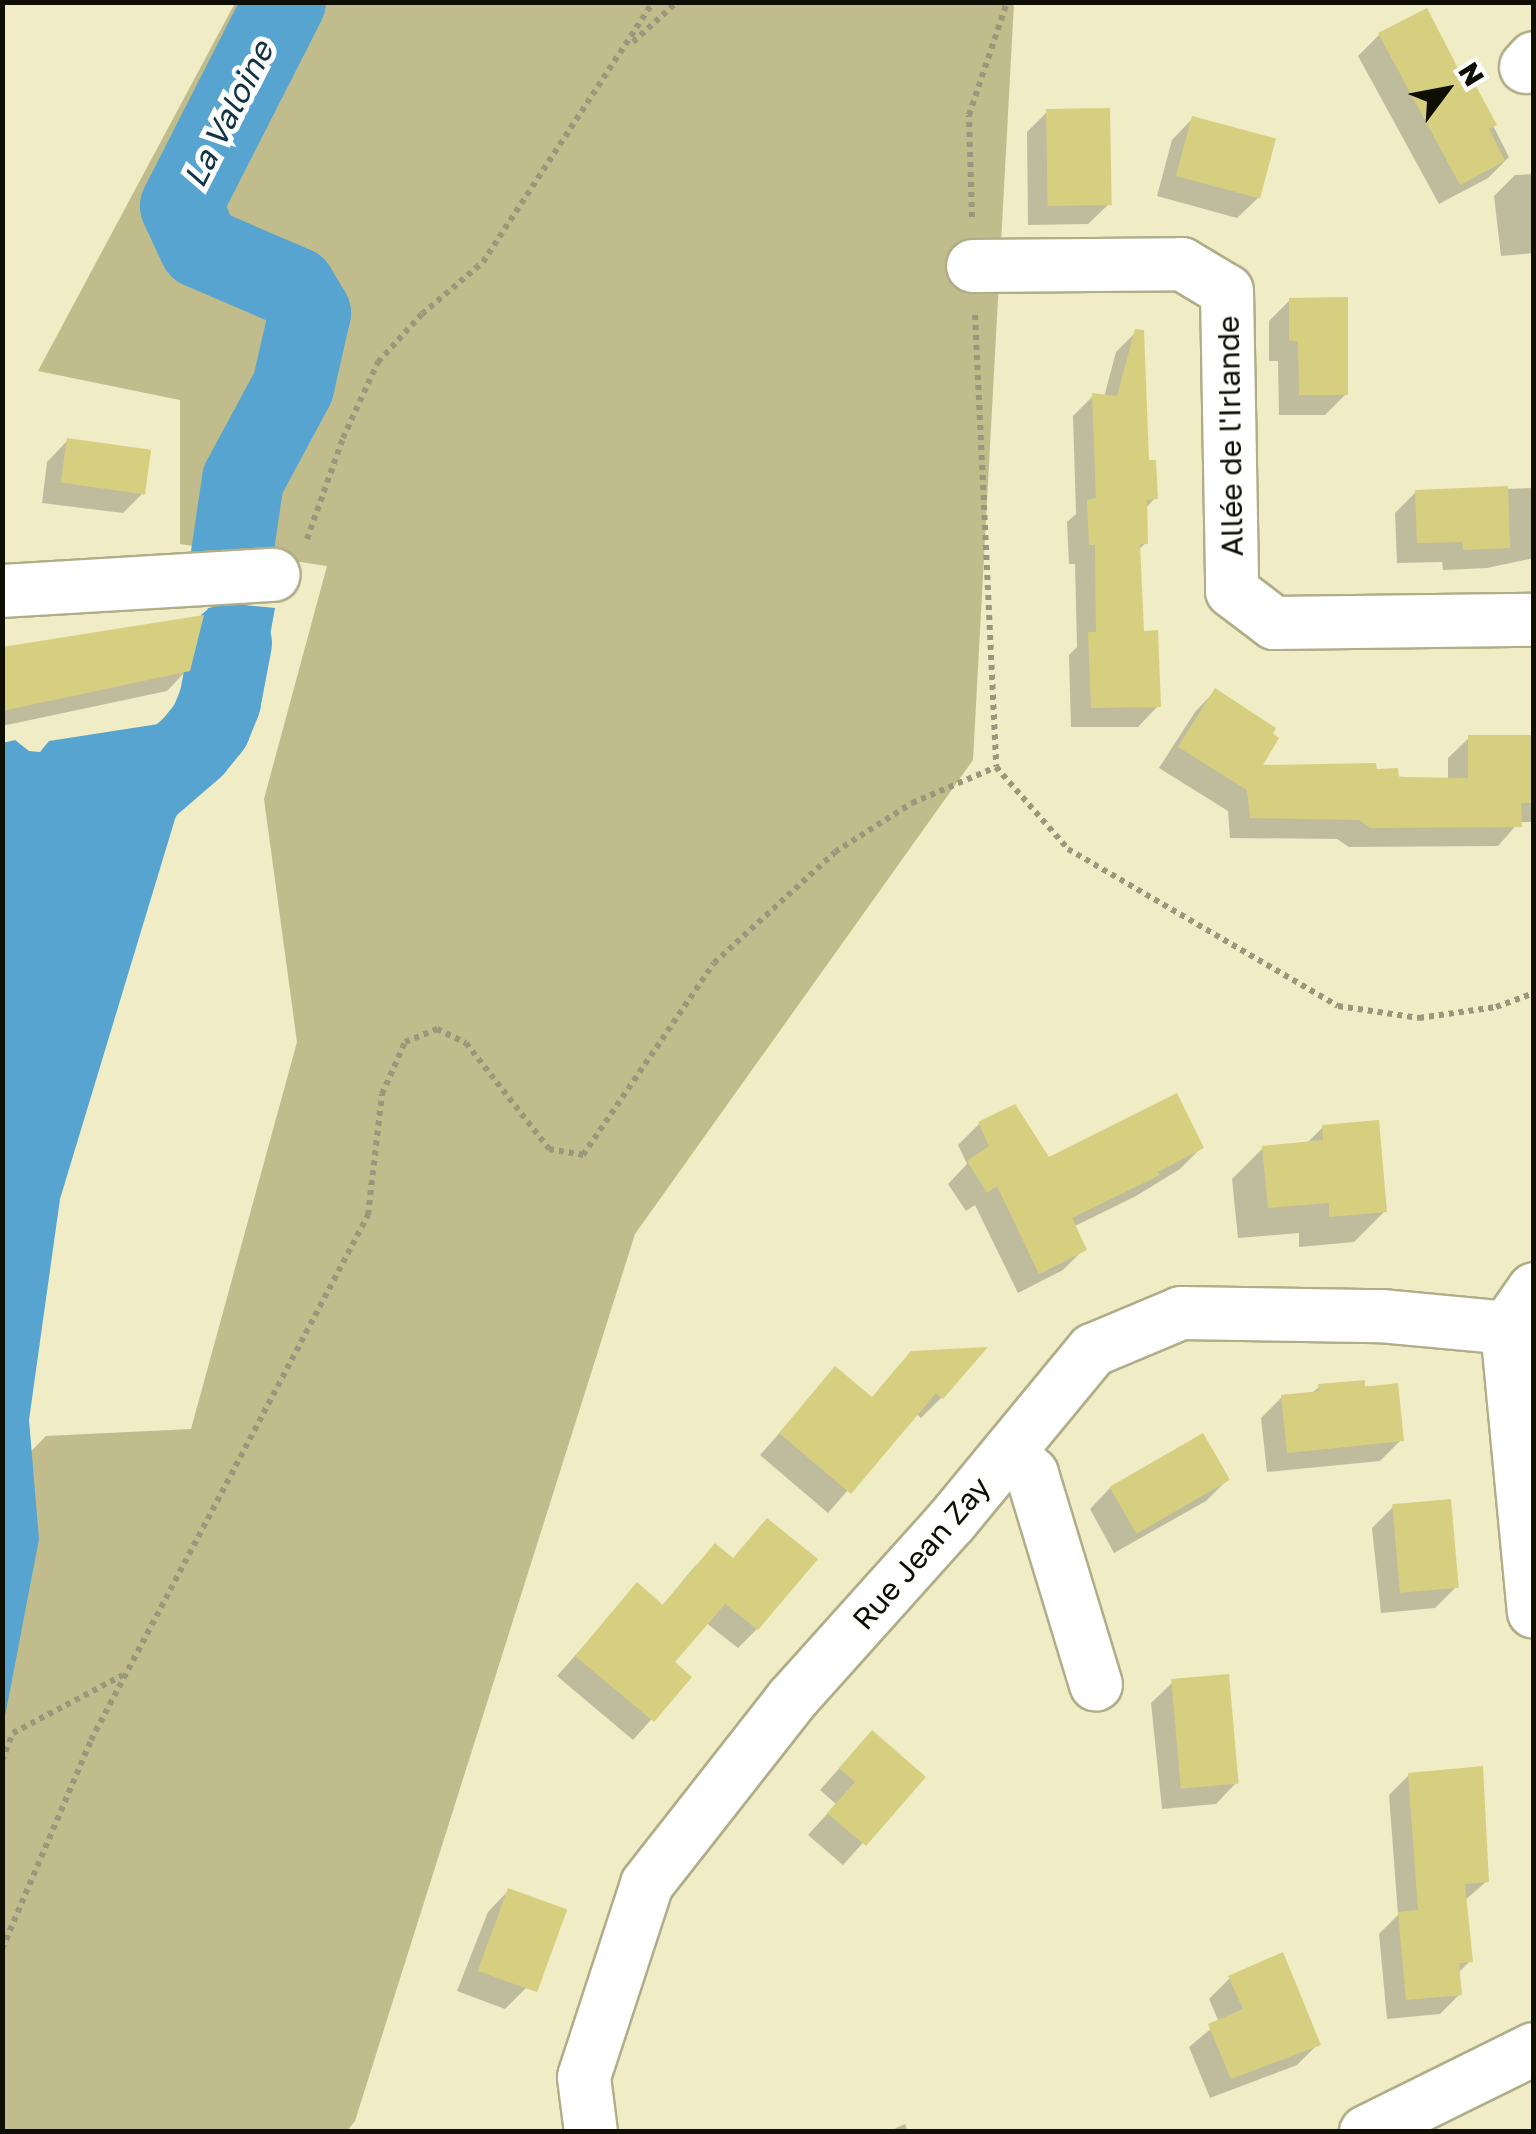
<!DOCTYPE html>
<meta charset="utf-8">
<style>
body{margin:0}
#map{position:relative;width:1536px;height:2134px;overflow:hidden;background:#efecc6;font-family:"Golos Text",sans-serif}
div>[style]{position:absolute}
.green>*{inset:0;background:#c1bc8b}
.water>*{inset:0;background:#58a4d1}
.shadow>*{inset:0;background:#0003}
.river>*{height:82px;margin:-41px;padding:0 41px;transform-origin:41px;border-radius:41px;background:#58a4d1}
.building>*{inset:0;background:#d7cf80;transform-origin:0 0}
.path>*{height:6px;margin-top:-3px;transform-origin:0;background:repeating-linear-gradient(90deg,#9a987c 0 5px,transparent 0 10px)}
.roads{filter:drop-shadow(2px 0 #b0ad89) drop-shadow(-2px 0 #b0ad89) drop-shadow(0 2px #b0ad89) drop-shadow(0 -2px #b0ad89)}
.minor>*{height:52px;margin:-26px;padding:0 26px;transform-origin:26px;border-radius:26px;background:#fff}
span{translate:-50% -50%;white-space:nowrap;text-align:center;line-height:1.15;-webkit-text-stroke:10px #fff;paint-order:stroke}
.street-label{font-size:30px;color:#0f0e03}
.water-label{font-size:32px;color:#113346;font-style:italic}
.frame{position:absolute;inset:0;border:5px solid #0f0e03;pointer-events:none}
.north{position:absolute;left:1396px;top:40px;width:100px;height:100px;-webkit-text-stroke:8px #fff;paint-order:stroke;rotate:58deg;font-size:28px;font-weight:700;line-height:40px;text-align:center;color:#0f0e03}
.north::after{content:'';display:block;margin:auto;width:35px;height:45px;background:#0f0e03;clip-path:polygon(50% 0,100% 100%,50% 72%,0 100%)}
</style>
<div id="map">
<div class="green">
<i style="clip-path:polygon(235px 3px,1014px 3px,973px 760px,635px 1234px,355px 2121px,347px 2131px,3px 2131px,2px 1481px,46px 1436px,191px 1429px,297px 1042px,264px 799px,327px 566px,180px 544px,180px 400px,38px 371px)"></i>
</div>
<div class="water">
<i style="clip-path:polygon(289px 3px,306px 3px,216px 154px,194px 206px,202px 226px,308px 281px,319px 298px,322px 322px,304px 393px,261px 466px,251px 494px,244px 563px,231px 561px,243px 480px,293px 387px,310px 313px,295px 288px,200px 247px,181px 207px,226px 126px,263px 39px)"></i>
<i style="clip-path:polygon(243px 605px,275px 608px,256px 713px,228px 756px,204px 776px,177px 712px,193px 676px,208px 608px)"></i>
<i style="clip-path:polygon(165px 723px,191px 785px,175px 819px,60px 1199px,29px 1420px,39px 1539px,3px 1727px,3px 743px,15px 740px,29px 751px,40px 752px,49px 741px)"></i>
</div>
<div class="shadow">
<i style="clip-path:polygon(1425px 11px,1463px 83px,1470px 80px,1509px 157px,1488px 178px,1439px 204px,1358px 56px,1379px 35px)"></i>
<i style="clip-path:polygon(1047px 112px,1109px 204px,1088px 224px,1028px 225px,1027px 132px)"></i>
<i style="clip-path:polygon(1192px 119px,1258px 198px,1237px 218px,1157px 196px,1172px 140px)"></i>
<i style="clip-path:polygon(1534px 174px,1534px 253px,1501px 256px,1494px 196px,1515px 175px)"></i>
<i style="clip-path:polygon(1290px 300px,1346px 394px,1325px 415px,1279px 415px,1278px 361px,1269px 361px,1269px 321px)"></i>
<i style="clip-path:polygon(1136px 332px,1147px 463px,1155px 498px,1145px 509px,1146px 543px,1138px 550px,1142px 634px,1158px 706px,1138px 727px,1071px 727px,1069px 655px,1077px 647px,1075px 564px,1069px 564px,1067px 522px,1076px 514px,1073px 416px,1093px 396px,1104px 397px,1116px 352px)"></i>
<i style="clip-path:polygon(67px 441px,144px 492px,123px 513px,42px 503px,47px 462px)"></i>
<i style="clip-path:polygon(1534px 488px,1534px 558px,1487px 568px,1443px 570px,1442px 562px,1397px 563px,1395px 513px,1416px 492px)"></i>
<i style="clip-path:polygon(2px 649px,188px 669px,167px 691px,2px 726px)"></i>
<i style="clip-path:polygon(1215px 691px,1259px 767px,1448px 780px,1448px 758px,1469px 738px,1534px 737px,1534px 822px,1519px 822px,1498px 846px,1349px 847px,1337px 839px,1230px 838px,1228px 811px,1159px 768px,1195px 712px)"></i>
<i style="clip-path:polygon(979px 1124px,1048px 1160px,1201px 1148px,1180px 1169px,1136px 1196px,1073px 1227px,1084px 1249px,1063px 1270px,1018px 1293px,975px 1205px,966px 1211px,948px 1184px,967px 1164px,958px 1145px)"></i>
<i style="clip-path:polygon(1323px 1127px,1385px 1211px,1354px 1242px,1299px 1247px,1299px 1233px,1238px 1238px,1232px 1179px,1263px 1148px,1306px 1144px)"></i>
<i style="clip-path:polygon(912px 1353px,942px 1397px,921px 1418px,915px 1413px,828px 1513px,760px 1455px,836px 1369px,871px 1399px)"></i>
<i style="clip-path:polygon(1396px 1386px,1401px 1440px,1380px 1461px,1267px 1472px,1261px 1418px,1282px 1397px,1311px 1394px,1319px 1387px)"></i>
<i style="clip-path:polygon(1227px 1480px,1206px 1501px,1114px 1553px,1090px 1509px,1110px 1488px)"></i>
<i style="clip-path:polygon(1393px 1507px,1456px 1587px,1435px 1608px,1381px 1613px,1372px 1528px)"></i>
<i style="clip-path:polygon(732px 1560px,757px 1629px,738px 1648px,705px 1622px,671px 1662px,689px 1677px,633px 1740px,557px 1676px,637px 1586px,661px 1607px,696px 1565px)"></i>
<i style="clip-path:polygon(1172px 1683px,1236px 1783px,1216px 1804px,1162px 1809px,1151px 1703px)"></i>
<i style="clip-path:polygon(852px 1754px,922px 1777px,843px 1865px,808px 1835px,836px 1804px,820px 1790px)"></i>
<i style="clip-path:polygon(1409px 1775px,1487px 1881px,1464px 1901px,1470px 1961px,1458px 1973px,1460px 1994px,1440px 2014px,1387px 2019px,1379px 1934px,1398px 1915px,1389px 1795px)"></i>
<i style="clip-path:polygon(508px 1891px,526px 1988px,505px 2009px,457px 1991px,488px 1912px)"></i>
<i style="clip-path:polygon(1230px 1978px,1318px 2044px,1297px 2065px,1210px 2098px,1189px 2047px,1219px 2022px,1209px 1999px)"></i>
<i style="clip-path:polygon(905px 2124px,908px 2132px,887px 2132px)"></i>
</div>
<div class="river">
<i style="left:231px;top:561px;width:82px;rotate:-81.6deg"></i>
<i style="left:243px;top:480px;width:106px;rotate:-61.7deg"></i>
<i style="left:293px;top:387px;width:76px;rotate:-77.1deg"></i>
<i style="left:310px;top:313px;width:29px;rotate:-121deg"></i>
<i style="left:295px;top:288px;width:103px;rotate:-156.7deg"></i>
<i style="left:200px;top:247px;width:45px;rotate:-114.9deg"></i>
<i style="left:181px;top:206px;width:229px;rotate:-63deg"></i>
<i style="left:2px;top:933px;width:93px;rotate:-50.7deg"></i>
<i style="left:61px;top:861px;width:174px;rotate:-40.8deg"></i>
<i style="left:193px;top:747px;width:27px;rotate:-51deg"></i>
<i style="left:210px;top:726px;width:27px;rotate:-68deg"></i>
<i style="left:220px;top:701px;width:59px;rotate:-79.3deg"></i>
</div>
<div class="building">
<i style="clip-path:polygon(1427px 8px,1464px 80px,1471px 77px,1497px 125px,1489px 129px,1505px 161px,1460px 185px,1378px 33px)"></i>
<i style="left:1110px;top:108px;width:97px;height:64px;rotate:89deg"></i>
<i style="left:1192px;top:116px;width:87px;height:62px;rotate:15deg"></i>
<i style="clip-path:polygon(1348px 297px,1348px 395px,1299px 395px,1298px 341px,1289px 341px,1289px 298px)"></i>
<i style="clip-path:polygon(1135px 329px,1144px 330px,1149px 460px,1156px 460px,1158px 499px,1147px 500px,1148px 544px,1140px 544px,1144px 631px,1158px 630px,1161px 707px,1091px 708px,1088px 632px,1096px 632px,1095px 545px,1089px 545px,1087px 500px,1096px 498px,1092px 393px,1117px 396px)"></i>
<i style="left:67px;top:438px;width:85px;height:45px;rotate:8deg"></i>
<i style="clip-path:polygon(1508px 486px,1510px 548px,1463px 550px,1462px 542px,1417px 543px,1415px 490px)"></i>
<i style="clip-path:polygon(204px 615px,190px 671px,2px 711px,2px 647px)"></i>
<i style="clip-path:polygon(1215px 688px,1276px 728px,1273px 733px,1279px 738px,1263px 765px,1376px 763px,1377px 769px,1398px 768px,1399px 777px,1468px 778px,1468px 735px,1534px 735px,1534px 803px,1521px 803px,1522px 827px,1370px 828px,1359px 820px,1250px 818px,1247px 790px,1178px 747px)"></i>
<i style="clip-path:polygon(1177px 1093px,1204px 1148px,1158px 1172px,1160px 1175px,1072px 1218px,1087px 1250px,1039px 1274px,997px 1186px,987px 1193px,967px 1161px,989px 1146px,978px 1122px,1015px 1104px,1049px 1157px)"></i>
<i style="clip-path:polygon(1379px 1120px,1387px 1212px,1329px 1217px,1329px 1203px,1268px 1208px,1262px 1146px,1323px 1140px,1322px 1125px)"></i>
<i style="clip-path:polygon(988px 1347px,943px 1399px,936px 1393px,851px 1494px,779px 1433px,835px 1366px,872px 1397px,911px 1351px)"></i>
<i style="clip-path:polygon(1365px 1380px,1365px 1387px,1398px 1383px,1404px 1441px,1287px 1453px,1281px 1395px,1319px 1391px,1318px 1384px)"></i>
<i style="left:1203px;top:1433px;width:54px;height:108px;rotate:60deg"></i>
<i style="left:1451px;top:1499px;width:89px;height:59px;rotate:85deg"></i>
<i style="clip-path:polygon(767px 1518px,818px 1559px,758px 1630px,725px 1604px,675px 1662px,692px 1677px,654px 1722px,575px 1656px,637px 1582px,663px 1605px,715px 1543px,733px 1558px)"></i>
<i style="left:1229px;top:1674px;width:110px;height:58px;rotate:85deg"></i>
<i style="clip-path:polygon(872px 1730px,926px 1777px,866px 1846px,827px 1813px,855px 1782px,839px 1768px)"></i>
<i style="clip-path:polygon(1483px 1766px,1489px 1882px,1465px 1884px,1473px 1962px,1459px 1963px,1462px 1995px,1406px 2000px,1398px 1912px,1418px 1910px,1408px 1773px)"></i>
<i style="left:508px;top:1888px;width:63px;height:88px;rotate:20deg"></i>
<i style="clip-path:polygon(1283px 1952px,1321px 2045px,1231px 2079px,1208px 2024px,1243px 2009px,1228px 1976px)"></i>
</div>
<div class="path">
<i style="left:633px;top:42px;width:59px;rotate:-42.3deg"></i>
<i style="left:972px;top:217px;width:102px;rotate:-91.7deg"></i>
<i style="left:969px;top:115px;width:119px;rotate:-71.4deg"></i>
<i style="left:975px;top:315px;width:452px;rotate:87.3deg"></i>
<i style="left:996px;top:767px;width:109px;rotate:48.7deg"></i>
<i style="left:1068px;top:849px;width:312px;rotate:30.2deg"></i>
<i style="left:1338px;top:1006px;width:82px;rotate:8.4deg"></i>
<i style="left:1419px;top:1018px;width:78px;rotate:-8.1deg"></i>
<i style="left:1496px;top:1007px;width:40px;rotate:-20.2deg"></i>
<i style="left:307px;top:539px;width:107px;rotate:-70.4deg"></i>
<i style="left:343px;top:438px;width:84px;rotate:-65.3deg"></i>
<i style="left:378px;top:362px;width:65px;rotate:-47.5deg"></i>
<i style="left:422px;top:314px;width:80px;rotate:-40.4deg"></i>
<i style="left:483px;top:262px;width:311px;rotate:-56.8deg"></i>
<i style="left:2px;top:1761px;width:30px;rotate:-69deg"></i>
<i style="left:13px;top:1733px;width:124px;rotate:-27.8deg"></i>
<i style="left:2px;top:1949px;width:227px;rotate:-66.9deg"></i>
<i style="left:91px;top:1740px;width:594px;rotate:-62.18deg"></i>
<i style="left:368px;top:1215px;width:122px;rotate:-83.4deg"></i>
<i style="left:382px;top:1094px;width:57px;rotate:-66.1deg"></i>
<i style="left:405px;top:1042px;width:35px;rotate:-22deg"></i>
<i style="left:437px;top:1029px;width:32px;rotate:26deg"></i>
<i style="left:466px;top:1043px;width:135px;rotate:51.9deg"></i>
<i style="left:549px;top:1149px;width:35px;rotate:10deg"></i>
<i style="left:583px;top:1155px;width:232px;rotate:-55.7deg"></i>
<i style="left:714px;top:963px;width:164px;rotate:-42.5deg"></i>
<i style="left:835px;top:852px;width:91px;rotate:-32.5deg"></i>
<i style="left:912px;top:803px;width:91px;rotate:-23.2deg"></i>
</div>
<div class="roads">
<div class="minor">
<i style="left:1526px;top:67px;width:12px;rotate:-48deg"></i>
<i style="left:973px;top:266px;width:209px;rotate:-0.5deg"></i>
<i style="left:1182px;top:264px;width:52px;rotate:31deg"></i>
<i style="left:1227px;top:291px;width:300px;rotate:89deg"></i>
<i style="left:1232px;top:591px;width:53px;rotate:37.3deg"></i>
<i style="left:1274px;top:623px;width:260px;rotate:-0.7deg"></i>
<i style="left:2px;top:591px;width:272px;rotate:-3.4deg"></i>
<i style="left:1534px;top:1289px;width:47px;rotate:124.7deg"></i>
<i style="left:1507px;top:1328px;width:285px;rotate:84.6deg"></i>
<i style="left:1009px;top:1453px;width:31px;rotate:42deg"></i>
<i style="left:1032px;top:1474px;width:220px;rotate:73.1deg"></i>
<i style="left:591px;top:2132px;width:55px;rotate:-97.3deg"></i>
<i style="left:584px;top:2077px;width:203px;rotate:-71.9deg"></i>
<i style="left:647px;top:1884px;width:235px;rotate:-51.9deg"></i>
<i style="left:792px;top:1699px;width:238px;rotate:-48.1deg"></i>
<i style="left:951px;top:1522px;width:223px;rotate:-50.5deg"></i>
<i style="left:1093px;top:1350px;width:95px;rotate:-22.8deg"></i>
<i style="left:1181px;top:1313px;width:200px;rotate:0.9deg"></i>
<i style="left:1381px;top:1316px;width:127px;rotate:5.4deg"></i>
<i style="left:1366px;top:2132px;width:187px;rotate:-26.3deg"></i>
</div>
</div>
<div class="street-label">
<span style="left:1230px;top:436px;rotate:-91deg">Allée de l'Irlande</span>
<span style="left:921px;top:1553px;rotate:-49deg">Rue Jean Zay</span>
</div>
<div class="water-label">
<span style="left:228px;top:114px;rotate:-63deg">La Valoine</span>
</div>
<div class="frame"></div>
<div class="north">N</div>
</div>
